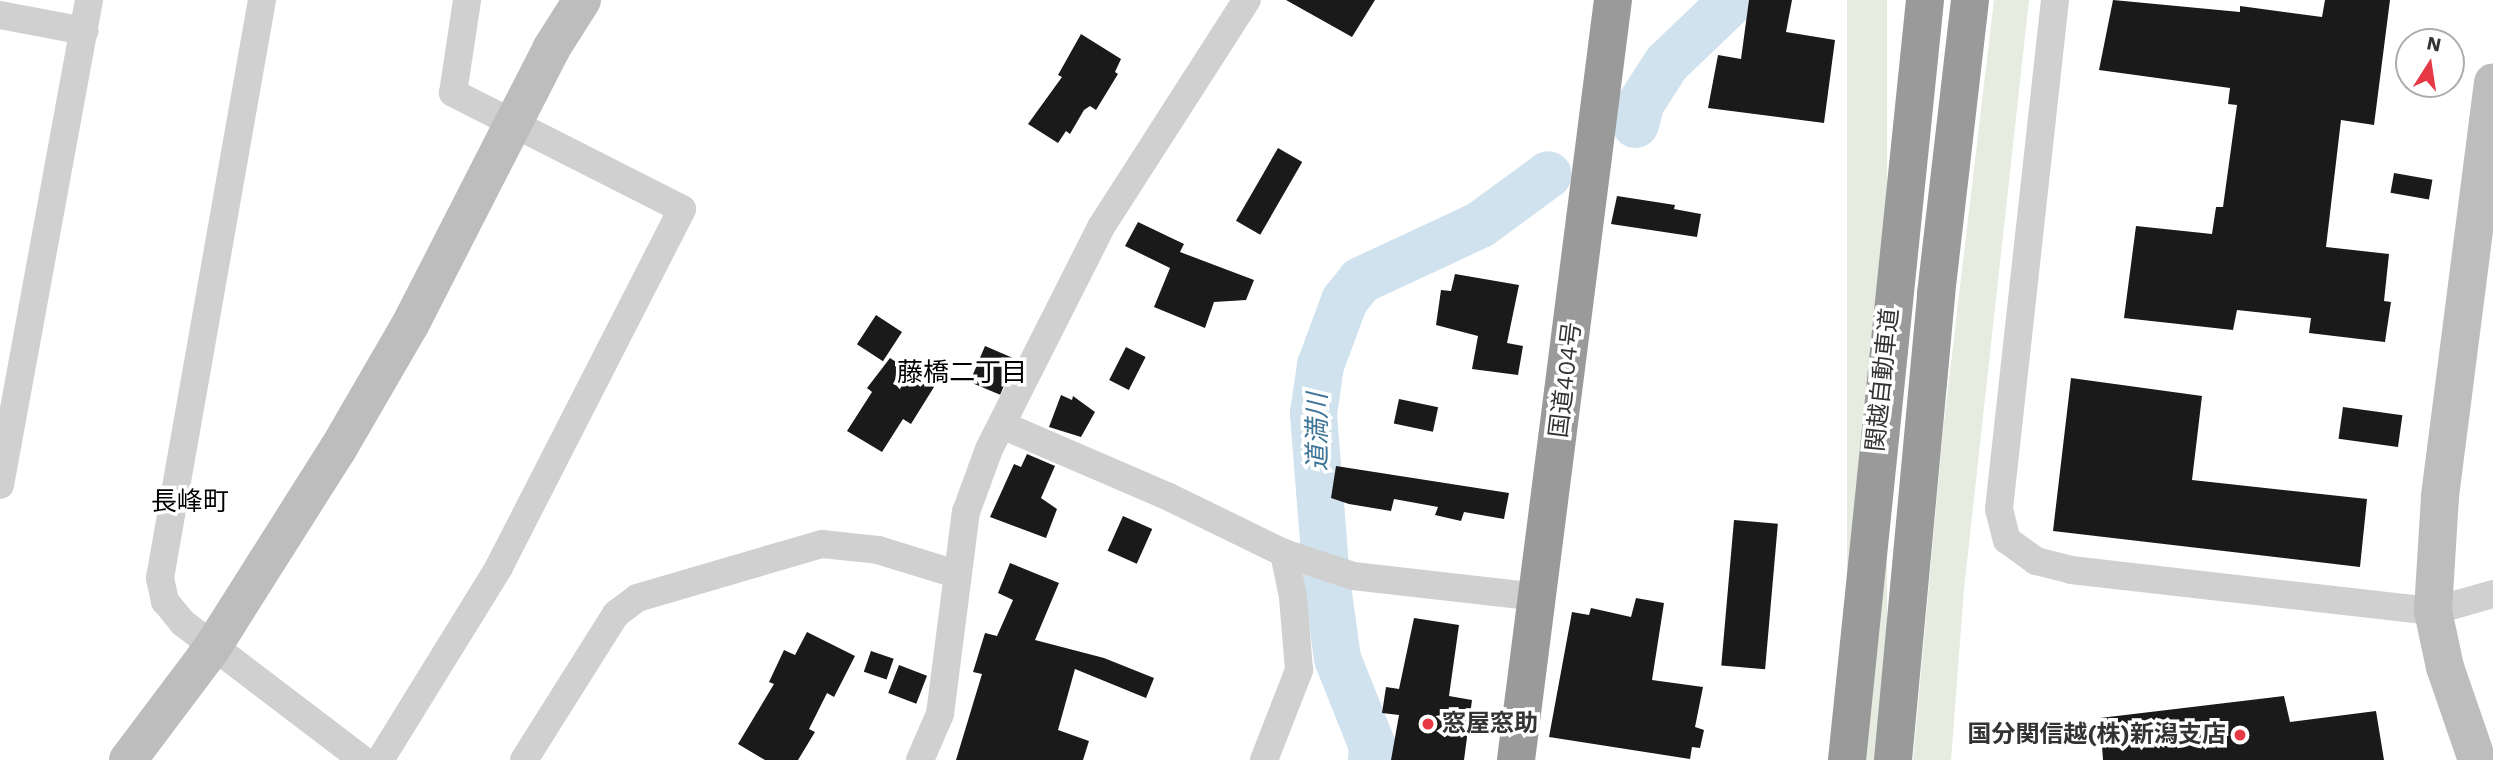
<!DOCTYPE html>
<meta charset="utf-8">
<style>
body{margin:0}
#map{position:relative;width:2493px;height:760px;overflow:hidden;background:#fff;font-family:"Work Sans","Noto Sans JP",sans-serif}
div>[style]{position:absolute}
.green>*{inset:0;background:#e6ecdf;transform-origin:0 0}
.river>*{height:47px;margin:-23.5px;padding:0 23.5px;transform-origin:23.5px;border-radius:23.5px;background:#cfe2ee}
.building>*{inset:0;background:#1a1a1a;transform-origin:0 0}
.street>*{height:28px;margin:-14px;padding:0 14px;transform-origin:14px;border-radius:14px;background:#d0d0d0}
.secondary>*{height:38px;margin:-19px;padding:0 19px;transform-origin:19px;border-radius:19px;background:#bdbdbd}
.highway>*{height:38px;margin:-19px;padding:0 19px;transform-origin:19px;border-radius:19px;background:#9a9a9a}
.dots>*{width:19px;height:19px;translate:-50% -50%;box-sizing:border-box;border:4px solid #fff;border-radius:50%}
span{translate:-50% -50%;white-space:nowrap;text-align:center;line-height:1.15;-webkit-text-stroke:7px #fff;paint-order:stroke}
.street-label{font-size:24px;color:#333}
.poi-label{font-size:24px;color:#333;font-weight:700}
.left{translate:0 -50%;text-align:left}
.right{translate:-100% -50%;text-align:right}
.neighbourhood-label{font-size:26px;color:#000}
.water-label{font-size:26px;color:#3f7597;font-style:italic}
.north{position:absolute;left:2395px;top:28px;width:70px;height:70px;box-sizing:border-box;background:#fff;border:2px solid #adadad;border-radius:50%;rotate:12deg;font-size:19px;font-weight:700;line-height:28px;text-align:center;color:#333}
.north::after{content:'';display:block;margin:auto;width:24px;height:32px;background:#e63946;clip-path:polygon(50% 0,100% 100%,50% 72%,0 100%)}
</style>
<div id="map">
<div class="green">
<i style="left:1847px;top:0;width:40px;height:764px"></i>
<i style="clip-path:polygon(1994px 0,2029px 0,1964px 589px,1951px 760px,1913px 760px,1943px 431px)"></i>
</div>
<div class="river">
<i style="left:1635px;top:124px;width:23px;rotate:-75deg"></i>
<i style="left:1641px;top:102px;width:46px;rotate:-57.3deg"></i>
<i style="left:1666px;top:63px;width:91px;rotate:-43.7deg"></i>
<i style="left:1371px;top:760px;width:14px;rotate:-86deg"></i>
<i style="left:1372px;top:746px;width:95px;rotate:-111.7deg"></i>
<i style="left:1337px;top:658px;width:80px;rotate:-97.9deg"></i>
<i style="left:1326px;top:579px;width:167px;rotate:-94.5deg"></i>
<i style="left:1313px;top:413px;width:49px;rotate:-81.7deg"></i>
<i style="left:1320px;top:365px;width:69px;rotate:-69.7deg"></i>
<i style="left:1344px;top:300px;width:26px;rotate:-51deg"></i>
<i style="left:1360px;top:280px;width:132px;rotate:-25deg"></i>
<i style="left:1480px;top:224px;width:84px;rotate:-36.3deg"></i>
</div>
<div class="building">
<i style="clip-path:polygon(1286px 0,1375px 0,1352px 37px)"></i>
<i style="clip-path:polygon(1749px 0,1792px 0,1786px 32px,1835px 40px,1824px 123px,1708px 108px,1718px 55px,1741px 59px)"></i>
<i style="clip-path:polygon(2113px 0,2240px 12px,2240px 6px,2322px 17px,2325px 0,2390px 0,2374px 125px,2341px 120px,2326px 247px,2389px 254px,2384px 301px,2391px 302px,2385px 342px,2309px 333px,2311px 318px,2237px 310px,2233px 330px,2124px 318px,2136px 226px,2212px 234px,2216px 207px,2223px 207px,2237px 105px,2228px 104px,2230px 88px,2099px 70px)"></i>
<i style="clip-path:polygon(1081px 34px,1121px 59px,1115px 72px,1118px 74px,1096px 110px,1090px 106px,1084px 110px,1070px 134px,1066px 131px,1058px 143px,1028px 124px,1062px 77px,1058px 75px)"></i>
<i style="left:1278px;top:148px;width:28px;height:84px;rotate:30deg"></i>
<i style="left:2394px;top:173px;width:39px;height:20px;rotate:10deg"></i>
<i style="clip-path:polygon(1617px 196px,1675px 205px,1674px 209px,1701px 214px,1697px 237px,1611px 224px)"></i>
<i style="clip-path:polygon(1138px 222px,1184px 244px,1180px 252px,1254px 280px,1246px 300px,1214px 302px,1205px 328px,1154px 307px,1170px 268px,1125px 246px)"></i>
<i style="clip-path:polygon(1455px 274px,1519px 285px,1507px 343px,1523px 346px,1518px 375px,1472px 369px,1478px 336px,1436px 325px,1441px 290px,1451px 291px)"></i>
<i style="left:876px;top:315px;width:31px;height:35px;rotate:33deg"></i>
<i style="left:985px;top:346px;width:33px;height:39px;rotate:23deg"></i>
<i style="left:1126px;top:347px;width:22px;height:37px;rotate:27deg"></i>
<i style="clip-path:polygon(890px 358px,934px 387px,911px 424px,903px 419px,882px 452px,847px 431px,872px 392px,867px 388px)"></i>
<i style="clip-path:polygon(2071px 378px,2202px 396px,2192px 480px,2367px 499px,2360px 567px,2053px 531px)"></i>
<i style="clip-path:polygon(1061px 395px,1072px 400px,1073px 396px,1095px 412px,1081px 437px,1049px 427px)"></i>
<i style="left:1399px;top:399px;width:40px;height:25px;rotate:12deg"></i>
<i style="left:2343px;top:407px;width:60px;height:32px;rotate:8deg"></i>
<i style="clip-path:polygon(1027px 454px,1055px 466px,1041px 498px,1057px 509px,1046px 538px,990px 517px,1014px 464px,1021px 467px)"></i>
<i style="clip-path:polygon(1336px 466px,1509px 493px,1504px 519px,1464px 512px,1461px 521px,1435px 515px,1438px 507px,1394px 499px,1391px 511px,1349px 504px,1331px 498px)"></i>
<i style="left:1123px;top:516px;width:32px;height:38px;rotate:24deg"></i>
<i style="left:1734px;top:520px;width:44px;height:146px;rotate:5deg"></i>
<i style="clip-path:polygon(1010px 563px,1059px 583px,1035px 640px,1104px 658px,1154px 678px,1146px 698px,1075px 669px,1058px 730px,1089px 741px,1083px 760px,956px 760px,982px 674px,973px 672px,985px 633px,997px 636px,1013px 600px,998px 593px)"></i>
<i style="clip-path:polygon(1636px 598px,1664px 603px,1652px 680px,1703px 687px,1695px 727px,1704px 730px,1700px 748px,1692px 747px,1690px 759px,1549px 737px,1572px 612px,1589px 615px,1591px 608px,1631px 617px)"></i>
<i style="clip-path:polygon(1414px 618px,1459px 625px,1449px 696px,1472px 700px,1464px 760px,1391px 760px,1399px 715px,1382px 713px,1386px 687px,1399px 689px)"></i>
<i style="clip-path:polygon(807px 632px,855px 656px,834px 697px,827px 693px,809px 729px,815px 732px,798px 760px,765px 760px,738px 744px,774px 684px,769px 682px,784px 650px,795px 655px)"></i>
<i style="left:871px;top:651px;width:24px;height:22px;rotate:19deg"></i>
<i style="left:899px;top:665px;width:30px;height:30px;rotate:21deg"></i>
<i style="clip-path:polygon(2284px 696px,2290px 722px,2376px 711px,2384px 760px,2103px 760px,2100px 718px)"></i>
</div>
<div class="street">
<i style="left:262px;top:0;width:587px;rotate:100.01deg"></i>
<i style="left:160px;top:578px;width:24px;rotate:78deg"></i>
<i style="left:165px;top:601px;width:28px;rotate:51deg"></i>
<i style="left:183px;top:623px;width:226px;rotate:37.3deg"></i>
<i style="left:2055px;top:0;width:512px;rotate:96.28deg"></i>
<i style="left:1999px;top:509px;width:32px;rotate:76deg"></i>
<i style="left:2007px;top:540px;width:36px;rotate:36deg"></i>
<i style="left:2036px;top:561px;width:36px;rotate:14deg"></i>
<i style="left:2071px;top:570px;width:364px;rotate:6.5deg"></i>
<i style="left:2433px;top:611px;width:62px;rotate:-15.8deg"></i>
<i style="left:0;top:15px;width:86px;rotate:10.8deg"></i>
<i style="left:1002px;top:425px;width:182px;rotate:23.3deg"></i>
<i style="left:1169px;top:497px;width:128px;rotate:26deg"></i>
<i style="left:1284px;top:553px;width:73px;rotate:18.4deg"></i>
<i style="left:1353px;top:576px;width:185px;rotate:6.5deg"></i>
<i style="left:0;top:485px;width:493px;rotate:-79.6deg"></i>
<i style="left:380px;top:760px;width:227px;rotate:-58.3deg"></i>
<i style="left:499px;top:567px;width:402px;rotate:-62.9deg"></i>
<i style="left:682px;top:209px;width:257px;rotate:-153.1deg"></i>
<i style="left:453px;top:93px;width:94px;rotate:-81.4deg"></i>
<i style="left:524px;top:760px;width:173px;rotate:-57.8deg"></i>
<i style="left:616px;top:614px;width:26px;rotate:-37deg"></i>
<i style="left:637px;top:598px;width:193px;rotate:-16.3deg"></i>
<i style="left:822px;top:544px;width:56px;rotate:6.1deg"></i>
<i style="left:878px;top:550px;width:82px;rotate:17.1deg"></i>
<i style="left:920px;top:760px;width:50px;rotate:-66.5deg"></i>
<i style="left:940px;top:714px;width:204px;rotate:-82.7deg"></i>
<i style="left:966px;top:512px;width:67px;rotate:-69.9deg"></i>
<i style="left:989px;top:449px;width:249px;rotate:-63.2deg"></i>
<i style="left:1101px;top:227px;width:270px;rotate:-57.3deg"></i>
<i style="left:1264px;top:760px;width:97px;rotate:-68.7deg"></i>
<i style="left:1299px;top:670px;width:73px;rotate:-94.7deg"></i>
<i style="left:1293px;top:597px;width:45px;rotate:-101.6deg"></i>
</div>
<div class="secondary">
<i style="left:128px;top:760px;width:140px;rotate:-53.1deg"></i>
<i style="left:212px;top:648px;width:236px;rotate:-57.7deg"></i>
<i style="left:338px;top:449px;width:143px;rotate:-59.9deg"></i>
<i style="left:410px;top:325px;width:310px;rotate:-62.9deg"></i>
<i style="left:551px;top:49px;width:58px;rotate:-57.7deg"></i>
<i style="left:2477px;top:760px;width:98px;rotate:-109deg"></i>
<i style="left:2445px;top:667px;width:57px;rotate:-102.1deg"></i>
<i style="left:2433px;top:611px;width:115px;rotate:-86.5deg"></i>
<i style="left:2440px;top:496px;width:417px;rotate:-82.7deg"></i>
</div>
<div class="highway">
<i style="left:1516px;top:760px;width:766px;rotate:-82.73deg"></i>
<i style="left:1847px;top:760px;width:764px;rotate:-84.14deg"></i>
<i style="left:1893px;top:760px;width:468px;rotate:-84.7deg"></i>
<i style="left:1936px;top:294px;width:296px;rotate:-83.4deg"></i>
</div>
<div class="dots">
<i style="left:1428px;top:724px;background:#e63946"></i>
<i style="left:2240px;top:735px;background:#e63946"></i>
</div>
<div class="street-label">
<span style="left:1566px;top:380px;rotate:-83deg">国道404号</span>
<span style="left:1883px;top:380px;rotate:-84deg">関越自動車道</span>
</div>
<div class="poi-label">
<span class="left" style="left:1442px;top:724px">窓屋窓助</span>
<span class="right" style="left:2226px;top:735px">国分関信越(株)新潟支店</span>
</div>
<div class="neighbourhood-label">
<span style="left:962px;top:373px">藤橋二丁目</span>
<span style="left:190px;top:502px">長峰町</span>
</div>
<div class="water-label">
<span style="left:1318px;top:432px;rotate:-90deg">道満川</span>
</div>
<div class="north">N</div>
</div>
